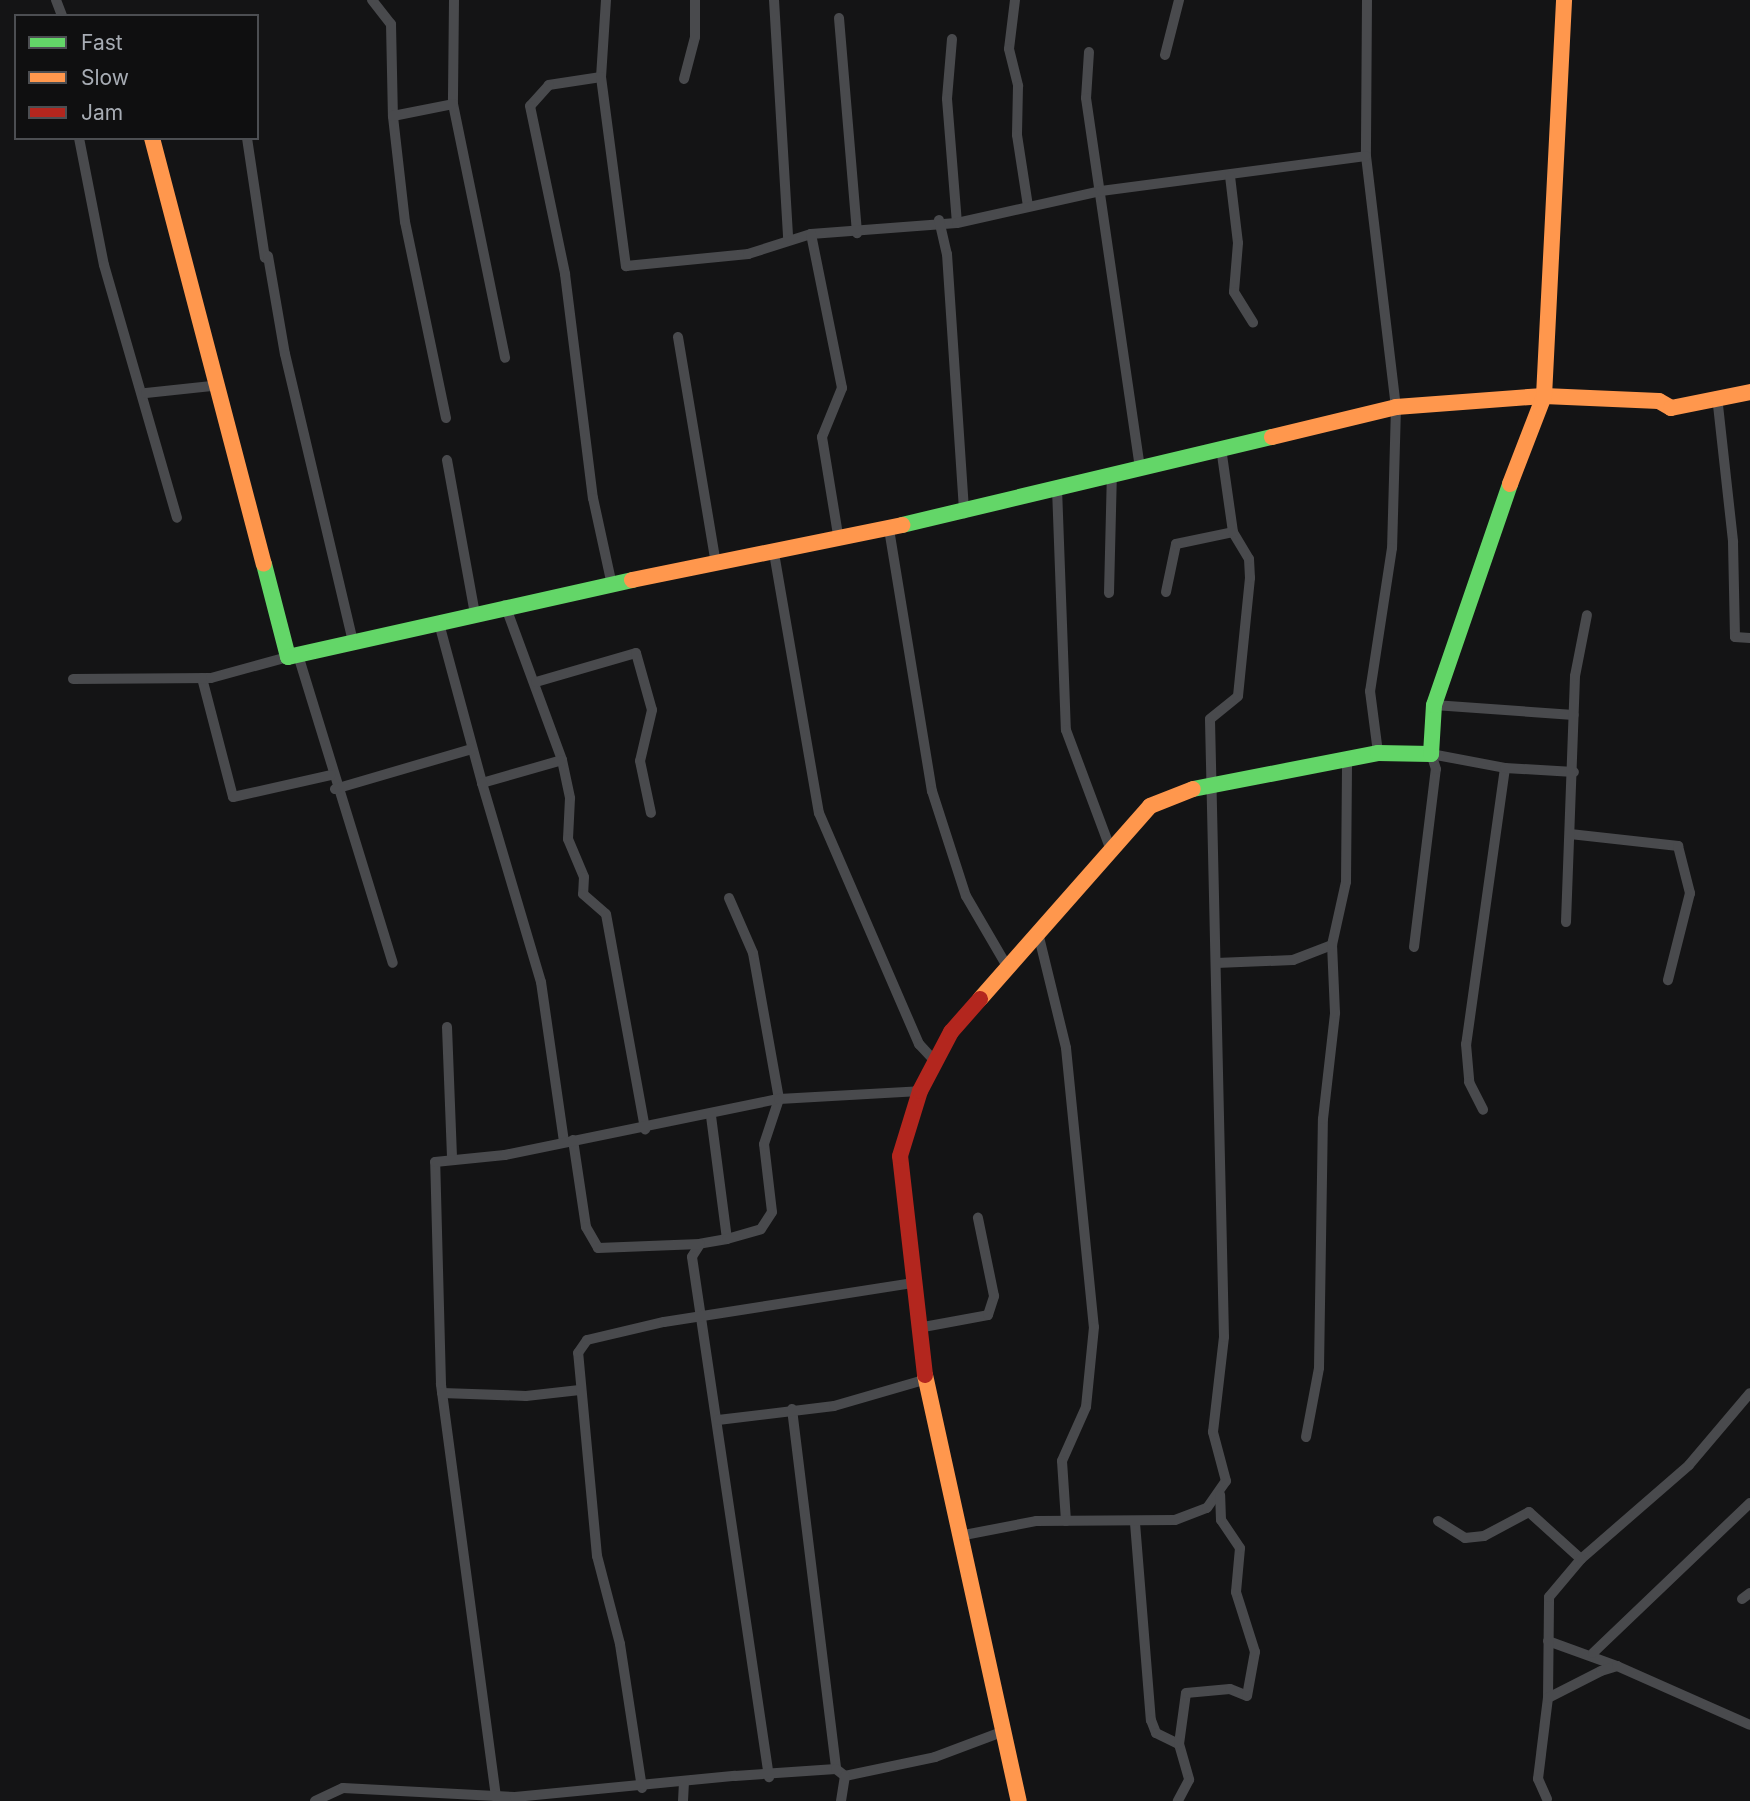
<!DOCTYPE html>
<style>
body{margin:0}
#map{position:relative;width:1750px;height:1801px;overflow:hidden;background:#141415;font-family:Inter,sans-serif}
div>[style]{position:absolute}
.street>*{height:10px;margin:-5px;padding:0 5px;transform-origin:5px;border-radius:5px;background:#494a4d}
.fast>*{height:16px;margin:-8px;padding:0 8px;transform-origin:8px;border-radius:8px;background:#63d668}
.slow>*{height:16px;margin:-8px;padding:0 8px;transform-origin:8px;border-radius:8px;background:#ff974d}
.jam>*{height:16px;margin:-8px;padding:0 8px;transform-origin:8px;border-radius:8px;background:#b3261e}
span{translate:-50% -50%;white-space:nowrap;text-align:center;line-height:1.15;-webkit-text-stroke:6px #0f0f10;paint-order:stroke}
.legend{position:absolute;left:14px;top:14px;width:245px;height:126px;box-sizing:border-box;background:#0f0f10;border:2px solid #4c4e52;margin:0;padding:9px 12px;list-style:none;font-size:21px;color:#a7acb4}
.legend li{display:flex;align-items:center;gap:14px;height:35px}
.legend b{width:35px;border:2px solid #4c4e52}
</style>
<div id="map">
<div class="street">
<i style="left:56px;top:0;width:17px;rotate:69deg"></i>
<i style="left:372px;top:0;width:31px;rotate:52deg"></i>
<i style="left:391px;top:24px;width:92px;rotate:88.8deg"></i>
<i style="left:454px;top:0;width:104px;rotate:90.6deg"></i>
<i style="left:453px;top:104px;width:259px;rotate:78.4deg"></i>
<i style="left:606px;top:0;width:77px;rotate:93.7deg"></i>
<i style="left:601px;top:77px;width:53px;rotate:171.3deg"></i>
<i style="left:549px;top:85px;width:28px;rotate:132deg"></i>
<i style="left:530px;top:106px;width:172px;rotate:78.2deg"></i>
<i style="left:565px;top:274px;width:226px;rotate:82.9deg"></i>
<i style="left:593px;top:498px;width:89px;rotate:77.7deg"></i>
<i style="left:774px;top:0;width:238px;rotate:86.6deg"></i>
<i style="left:1015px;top:0;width:49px;rotate:97deg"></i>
<i style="left:1009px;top:49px;width:38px;rotate:76deg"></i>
<i style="left:1018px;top:86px;width:49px;rotate:91.2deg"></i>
<i style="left:1017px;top:135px;width:72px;rotate:81.2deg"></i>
<i style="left:1367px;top:0;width:156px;rotate:90.4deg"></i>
<i style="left:1366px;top:156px;width:253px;rotate:83.2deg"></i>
<i style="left:1396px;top:407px;width:141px;rotate:91.6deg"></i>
<i style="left:1392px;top:548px;width:145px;rotate:98.7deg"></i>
<i style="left:1370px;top:691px;width:63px;rotate:82.6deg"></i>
<i style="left:839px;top:18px;width:216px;rotate:85.2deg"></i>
<i style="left:952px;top:39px;width:60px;rotate:94.8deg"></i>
<i style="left:947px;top:99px;width:124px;rotate:85.4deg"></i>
<i style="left:1089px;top:52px;width:46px;rotate:93.7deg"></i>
<i style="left:1086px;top:98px;width:373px;rotate:81.7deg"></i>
<i style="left:1165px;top:55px;width:57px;rotate:-75.7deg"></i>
<i style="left:601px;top:77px;width:191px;rotate:82.5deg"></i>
<i style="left:626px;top:266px;width:123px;rotate:-5.6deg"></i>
<i style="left:748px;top:254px;width:66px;rotate:-17.6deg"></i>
<i style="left:811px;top:234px;width:146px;rotate:-4.3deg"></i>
<i style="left:957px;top:223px;width:148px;rotate:-12.5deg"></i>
<i style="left:1101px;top:191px;width:267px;rotate:-7.5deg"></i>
<i style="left:684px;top:79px;width:43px;rotate:-75.3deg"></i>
<i style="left:695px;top:37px;width:37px;rotate:-90deg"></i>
<i style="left:79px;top:138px;width:129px;rotate:78.9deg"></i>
<i style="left:104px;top:265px;width:263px;rotate:73.9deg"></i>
<i style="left:247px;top:138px;width:121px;rotate:81.5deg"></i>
<i style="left:1230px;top:176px;width:67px;rotate:83.2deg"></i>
<i style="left:1238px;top:243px;width:49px;rotate:94.7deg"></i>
<i style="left:1234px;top:292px;width:36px;rotate:58deg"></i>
<i style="left:939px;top:220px;width:35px;rotate:77deg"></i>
<i style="left:947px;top:254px;width:260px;rotate:86.2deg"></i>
<i style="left:811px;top:234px;width:157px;rotate:78.6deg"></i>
<i style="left:842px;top:388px;width:53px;rotate:112.2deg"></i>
<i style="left:822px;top:437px;width:99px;rotate:80.7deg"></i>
<i style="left:268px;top:256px;width:99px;rotate:80.2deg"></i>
<i style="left:285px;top:354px;width:295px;rotate:76.7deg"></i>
<i style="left:678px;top:337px;width:231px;rotate:80.5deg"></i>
<i style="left:146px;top:393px;width:66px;rotate:-6.1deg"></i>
<i style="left:1717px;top:396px;width:147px;rotate:83.7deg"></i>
<i style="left:1733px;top:542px;width:95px;rotate:88.8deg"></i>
<i style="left:1735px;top:637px;width:15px;rotate:4deg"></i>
<i style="left:446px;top:418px;width:200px;rotate:-101.8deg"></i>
<i style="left:405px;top:222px;width:107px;rotate:-96.5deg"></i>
<i style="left:393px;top:116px;width:61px;rotate:-11.3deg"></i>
<i style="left:447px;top:460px;width:157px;rotate:79.7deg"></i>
<i style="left:1057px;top:488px;width:242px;rotate:87.9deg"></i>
<i style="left:1066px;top:730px;width:123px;rotate:69.5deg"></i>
<i style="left:889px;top:529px;width:266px;rotate:80.7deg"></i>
<i style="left:932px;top:791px;width:110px;rotate:72.1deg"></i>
<i style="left:966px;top:896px;width:83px;rotate:59.7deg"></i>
<i style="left:774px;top:553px;width:264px;rotate:80.2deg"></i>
<i style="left:819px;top:813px;width:252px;rotate:66.6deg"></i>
<i style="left:919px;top:1044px;width:23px;rotate:47deg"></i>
<i style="left:1166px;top:592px;width:49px;rotate:-78.2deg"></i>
<i style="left:1176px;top:544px;width:58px;rotate:-11.9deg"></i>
<i style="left:1109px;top:593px;width:120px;rotate:-88.6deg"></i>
<i style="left:505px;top:605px;width:165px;rotate:69.8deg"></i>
<i style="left:562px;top:760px;width:39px;rotate:78deg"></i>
<i style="left:570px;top:798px;width:41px;rotate:92.8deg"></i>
<i style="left:568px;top:839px;width:41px;rotate:67.2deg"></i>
<i style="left:584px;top:877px;width:17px;rotate:93deg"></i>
<i style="left:583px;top:894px;width:30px;rotate:41deg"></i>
<i style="left:606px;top:914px;width:219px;rotate:79.7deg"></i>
<i style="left:440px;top:627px;width:162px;rotate:74.9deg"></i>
<i style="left:482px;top:783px;width:83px;rotate:-16deg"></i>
<i style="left:298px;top:655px;width:322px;rotate:72.9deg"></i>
<i style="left:202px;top:678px;width:123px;rotate:75.4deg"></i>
<i style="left:233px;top:797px;width:100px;rotate:-12.7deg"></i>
<i style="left:73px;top:679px;width:138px;rotate:-0.4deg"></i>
<i style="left:211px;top:678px;width:80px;rotate:-15.3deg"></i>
<i style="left:536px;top:682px;width:104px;rotate:-16.2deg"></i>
<i style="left:636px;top:653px;width:59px;rotate:74.3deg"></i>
<i style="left:652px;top:710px;width:52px;rotate:103.2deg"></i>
<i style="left:640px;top:761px;width:53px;rotate:78.1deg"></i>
<i style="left:1434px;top:705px;width:140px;rotate:4.1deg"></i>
<i style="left:1431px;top:754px;width:75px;rotate:10.7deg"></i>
<i style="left:1505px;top:768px;width:279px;rotate:98deg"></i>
<i style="left:1466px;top:1044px;width:38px;rotate:85deg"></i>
<i style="left:1469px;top:1082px;width:31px;rotate:63deg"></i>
<i style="left:1505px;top:768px;width:69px;rotate:3.3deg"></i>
<i style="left:482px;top:783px;width:208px;rotate:73.5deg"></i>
<i style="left:541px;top:982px;width:161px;rotate:81.8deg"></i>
<i style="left:335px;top:789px;width:143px;rotate:-16.3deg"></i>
<i style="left:1570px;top:834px;width:109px;rotate:6.3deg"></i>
<i style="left:1678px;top:846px;width:49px;rotate:75.7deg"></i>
<i style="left:1690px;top:893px;width:90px;rotate:104.2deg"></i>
<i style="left:1566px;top:922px;width:246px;rotate:-87.9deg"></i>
<i style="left:1575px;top:676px;width:62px;rotate:-78.9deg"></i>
<i style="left:1039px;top:937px;width:114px;rotate:76.3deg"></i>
<i style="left:1066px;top:1048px;width:280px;rotate:84.3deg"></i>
<i style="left:1094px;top:1327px;width:80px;rotate:95.7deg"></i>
<i style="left:1086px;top:1407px;width:59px;rotate:114deg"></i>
<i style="left:1062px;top:1461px;width:60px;rotate:86.2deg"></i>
<i style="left:1414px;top:947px;width:179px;rotate:-83deg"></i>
<i style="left:1436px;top:769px;width:16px;rotate:-108deg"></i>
<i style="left:1216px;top:963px;width:77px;rotate:-2.2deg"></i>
<i style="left:1293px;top:960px;width:42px;rotate:-21deg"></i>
<i style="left:447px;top:1027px;width:131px;rotate:87.8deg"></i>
<i style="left:711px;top:1116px;width:124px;rotate:82.6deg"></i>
<i style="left:727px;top:1239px;width:27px;rotate:170deg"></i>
<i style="left:700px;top:1244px;width:15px;rotate:122deg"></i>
<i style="left:692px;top:1257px;width:526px;rotate:81.58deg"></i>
<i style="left:573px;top:1140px;width:88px;rotate:81.5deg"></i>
<i style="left:586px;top:1227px;width:24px;rotate:60deg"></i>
<i style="left:598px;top:1248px;width:102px;rotate:-2.2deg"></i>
<i style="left:727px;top:1239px;width:35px;rotate:-16deg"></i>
<i style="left:761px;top:1229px;width:20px;rotate:-57deg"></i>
<i style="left:772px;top:1212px;width:68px;rotate:-96.7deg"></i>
<i style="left:764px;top:1144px;width:47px;rotate:-71.6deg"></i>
<i style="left:779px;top:1099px;width:148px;rotate:-100.1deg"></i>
<i style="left:753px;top:953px;width:60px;rotate:-113.6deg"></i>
<i style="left:918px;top:1328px;width:71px;rotate:-10.5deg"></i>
<i style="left:988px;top:1315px;width:20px;rotate:-72deg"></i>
<i style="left:994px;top:1296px;width:80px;rotate:-101.6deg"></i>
<i style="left:442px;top:1393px;width:84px;rotate:2deg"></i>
<i style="left:526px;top:1396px;width:54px;rotate:-6.3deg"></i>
<i style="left:792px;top:1409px;width:363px;rotate:83deg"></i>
<i style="left:718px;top:1420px;width:117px;rotate:-6.9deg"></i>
<i style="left:834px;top:1406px;width:97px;rotate:-16.2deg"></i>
<i style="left:1306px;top:1437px;width:70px;rotate:-79.3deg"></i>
<i style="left:1319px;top:1368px;width:249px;rotate:-89.1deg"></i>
<i style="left:1323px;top:1119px;width:107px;rotate:-83.5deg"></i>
<i style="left:1335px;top:1013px;width:68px;rotate:-92.5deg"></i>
<i style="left:1332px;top:945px;width:65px;rotate:-77.5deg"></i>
<i style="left:1346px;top:882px;width:120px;rotate:-89.5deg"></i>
<i style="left:1438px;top:1521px;width:32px;rotate:32deg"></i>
<i style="left:1465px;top:1538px;width:19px;rotate:-6deg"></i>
<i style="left:1484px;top:1536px;width:51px;rotate:-28.1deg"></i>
<i style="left:1529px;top:1512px;width:70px;rotate:42.1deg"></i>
<i style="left:1581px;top:1559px;width:143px;rotate:-41deg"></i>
<i style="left:1689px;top:1465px;width:94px;rotate:-49.7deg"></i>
<i style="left:1135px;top:1523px;width:198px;rotate:85.4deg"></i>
<i style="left:1151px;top:1720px;width:14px;rotate:69deg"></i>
<i style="left:1156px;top:1733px;width:25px;rotate:26deg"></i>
<i style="left:1179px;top:1744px;width:37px;rotate:74deg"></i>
<i style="left:1189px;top:1780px;width:24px;rotate:118deg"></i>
<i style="left:959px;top:1536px;width:78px;rotate:-11deg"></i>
<i style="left:1036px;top:1521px;width:139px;rotate:-0.4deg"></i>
<i style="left:1175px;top:1520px;width:34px;rotate:-21deg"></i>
<i style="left:1207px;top:1508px;width:33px;rotate:-55deg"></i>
<i style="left:1226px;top:1481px;width:51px;rotate:-104.9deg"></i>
<i style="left:1213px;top:1432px;width:96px;rotate:-83.4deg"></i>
<i style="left:1224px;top:1337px;width:618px;rotate:-91.3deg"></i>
<i style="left:1210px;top:719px;width:36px;rotate:-39deg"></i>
<i style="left:1238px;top:696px;width:119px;rotate:-84.2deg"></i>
<i style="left:1250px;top:578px;width:19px;rotate:-93deg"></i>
<i style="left:1249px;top:559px;width:31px;rotate:-121deg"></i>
<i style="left:1233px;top:532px;width:85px;rotate:-98.1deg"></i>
<i style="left:1742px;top:1599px;width:10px;rotate:-37deg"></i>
<i style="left:1548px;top:1641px;width:73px;rotate:19.9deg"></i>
<i style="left:1593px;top:1653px;width:217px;rotate:-43.7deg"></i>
<i style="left:1548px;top:1698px;width:101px;rotate:-89.4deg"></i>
<i style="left:1549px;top:1597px;width:50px;rotate:-49.9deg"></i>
<i style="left:1179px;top:1744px;width:51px;rotate:-82.2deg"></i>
<i style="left:1186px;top:1693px;width:44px;rotate:-5.2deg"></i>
<i style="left:1230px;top:1689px;width:18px;rotate:22deg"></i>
<i style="left:1247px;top:1696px;width:45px;rotate:-79.7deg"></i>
<i style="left:1255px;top:1652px;width:63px;rotate:-107.6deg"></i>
<i style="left:1236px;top:1592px;width:44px;rotate:-84.8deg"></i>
<i style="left:1240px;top:1548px;width:34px;rotate:-124deg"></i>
<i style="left:1221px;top:1520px;width:25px;rotate:-92deg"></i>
<i style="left:642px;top:1788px;width:146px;rotate:-98.7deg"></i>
<i style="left:620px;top:1644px;width:91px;rotate:-104.6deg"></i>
<i style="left:597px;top:1556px;width:204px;rotate:-95.3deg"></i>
<i style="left:578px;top:1353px;width:16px;rotate:-55deg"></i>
<i style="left:587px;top:1340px;width:79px;rotate:-13.2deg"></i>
<i style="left:664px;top:1322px;width:251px;rotate:-8.9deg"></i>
<i style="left:496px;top:1797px;width:417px;rotate:-97.6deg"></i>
<i style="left:441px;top:1384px;width:222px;rotate:-91.5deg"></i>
<i style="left:435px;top:1162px;width:70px;rotate:-5.7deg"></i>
<i style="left:505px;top:1155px;width:280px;rotate:-11.6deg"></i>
<i style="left:779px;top:1099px;width:141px;rotate:-3.2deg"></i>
<i style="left:1547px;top:1799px;width:22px;rotate:-114deg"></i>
<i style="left:1538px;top:1779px;width:82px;rotate:-83deg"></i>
<i style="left:1548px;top:1698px;width:59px;rotate:-27deg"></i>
<i style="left:1601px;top:1671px;width:17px;rotate:-17deg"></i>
<i style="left:1617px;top:1666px;width:145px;rotate:23.9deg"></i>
<i style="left:315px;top:1801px;width:31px;rotate:-25deg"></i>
<i style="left:343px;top:1788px;width:172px;rotate:3deg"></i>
<i style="left:515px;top:1797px;width:221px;rotate:-5.5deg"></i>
<i style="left:735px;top:1776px;width:101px;rotate:-4deg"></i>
<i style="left:836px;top:1769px;width:11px;rotate:38deg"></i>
<i style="left:845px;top:1776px;width:92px;rotate:-11.9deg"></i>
<i style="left:935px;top:1757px;width:74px;rotate:-20.6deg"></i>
<i style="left:683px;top:1801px;width:20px;rotate:-87deg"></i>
<i style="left:841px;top:1801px;width:25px;rotate:-81deg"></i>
</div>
<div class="fast">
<i style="left:902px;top:525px;width:380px;rotate:-13.4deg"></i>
<i style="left:264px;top:564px;width:96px;rotate:75.5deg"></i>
<i style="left:288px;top:657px;width:353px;rotate:-12.6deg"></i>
<i style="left:1193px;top:789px;width:188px;rotate:-11deg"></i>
<i style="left:1378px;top:753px;width:53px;rotate:1.1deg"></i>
<i style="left:1431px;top:754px;width:49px;rotate:-86.5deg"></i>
<i style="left:1434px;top:705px;width:234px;rotate:-71deg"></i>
</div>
<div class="slow">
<i style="left:152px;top:138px;width:440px;rotate:75.3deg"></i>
<i style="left:1272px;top:437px;width:128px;rotate:-13.6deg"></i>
<i style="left:1396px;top:407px;width:148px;rotate:-4.3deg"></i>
<i style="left:1544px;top:396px;width:115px;rotate:2.5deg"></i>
<i style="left:1659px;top:401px;width:14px;rotate:30deg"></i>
<i style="left:1671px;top:408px;width:81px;rotate:-11.4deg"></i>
<i style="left:1510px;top:484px;width:94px;rotate:-68.9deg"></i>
<i style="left:1544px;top:396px;width:397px;rotate:-87.1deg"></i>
<i style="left:632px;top:580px;width:276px;rotate:-11.5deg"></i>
<i style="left:980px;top:999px;width:257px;rotate:-48.6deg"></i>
<i style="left:1150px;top:806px;width:46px;rotate:-21.6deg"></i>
<i style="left:925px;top:1375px;width:436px;rotate:77.6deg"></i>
</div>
<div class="jam">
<i style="left:925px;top:1375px;width:220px;rotate:-96.5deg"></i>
<i style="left:900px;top:1156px;width:68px;rotate:-72.9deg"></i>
<i style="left:920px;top:1091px;width:67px;rotate:-62.3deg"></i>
<i style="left:951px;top:1032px;width:44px;rotate:-48.7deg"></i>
</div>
<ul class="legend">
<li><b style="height:9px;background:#63d668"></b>Fast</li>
<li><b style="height:9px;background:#ff974d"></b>Slow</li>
<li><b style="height:9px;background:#b3261e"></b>Jam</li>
</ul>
</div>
